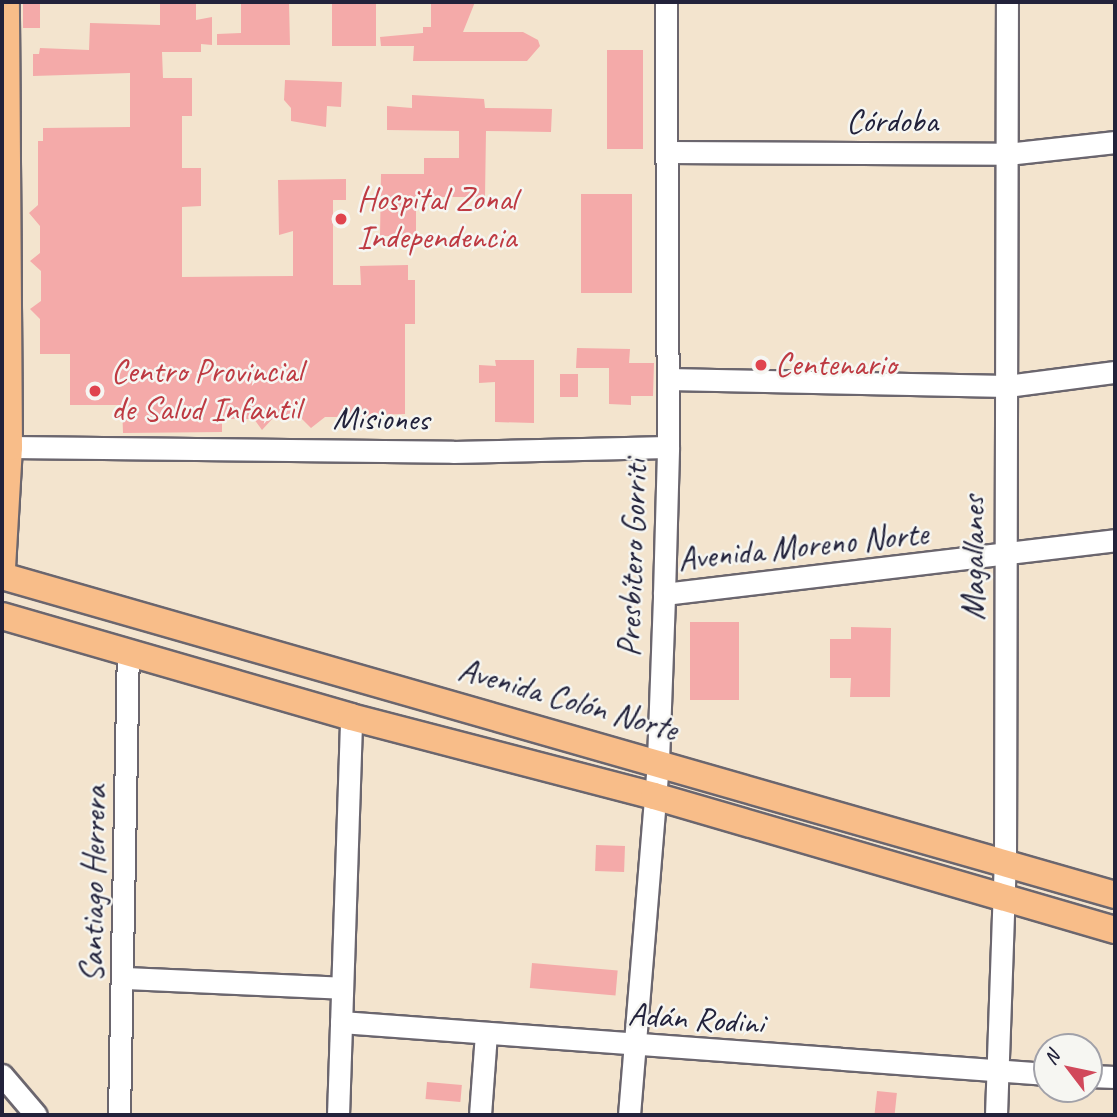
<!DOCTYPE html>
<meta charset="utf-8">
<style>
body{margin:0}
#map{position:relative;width:1117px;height:1117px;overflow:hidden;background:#f3e4ce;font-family:Caveat,sans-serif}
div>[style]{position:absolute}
.building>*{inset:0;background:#f4aaa9;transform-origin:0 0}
.roads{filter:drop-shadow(2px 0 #6b666e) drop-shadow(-2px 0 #6b666e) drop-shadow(0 2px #6b666e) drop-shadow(0 -2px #6b666e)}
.minor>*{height:21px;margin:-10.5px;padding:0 10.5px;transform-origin:10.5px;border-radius:10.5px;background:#fff}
.major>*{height:26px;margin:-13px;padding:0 13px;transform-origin:13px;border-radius:13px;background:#f8bd89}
.dots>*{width:19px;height:19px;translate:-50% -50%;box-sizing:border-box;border:4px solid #f6f6f2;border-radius:50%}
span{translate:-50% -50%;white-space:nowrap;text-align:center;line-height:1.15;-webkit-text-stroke:5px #f6f6f2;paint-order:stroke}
.street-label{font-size:33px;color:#22223b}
.health-label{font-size:33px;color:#be3a42}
.left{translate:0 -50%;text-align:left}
.frame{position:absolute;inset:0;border:4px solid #22223b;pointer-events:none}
.north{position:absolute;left:1033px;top:1033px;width:70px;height:70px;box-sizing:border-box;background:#f6f6f2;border:2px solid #a1a1a9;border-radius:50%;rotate:302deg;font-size:19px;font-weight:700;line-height:28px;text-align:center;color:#22223b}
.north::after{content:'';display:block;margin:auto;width:24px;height:32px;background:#d1495b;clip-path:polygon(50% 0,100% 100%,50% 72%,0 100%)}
</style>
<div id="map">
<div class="building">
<i style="clip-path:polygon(160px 2px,196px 2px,196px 20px,212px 17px,212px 45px,201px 44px,201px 52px,162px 52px,163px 78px,192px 78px,192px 116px,182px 116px,182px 168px,201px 168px,201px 206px,182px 207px,182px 277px,293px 276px,293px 231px,279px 235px,278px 180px,346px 179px,346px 200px,333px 200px,333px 285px,361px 285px,360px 266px,408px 265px,408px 280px,415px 280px,415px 324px,405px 324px,405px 414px,373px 415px,360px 426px,351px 417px,325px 417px,311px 428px,300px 417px,274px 417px,262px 430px,254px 419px,222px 419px,222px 432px,123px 433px,122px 405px,70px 405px,70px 354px,40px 354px,40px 319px,30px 309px,41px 301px,41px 271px,30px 261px,40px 253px,40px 226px,29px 213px,38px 205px,38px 141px,43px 141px,43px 128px,130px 127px,130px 73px,33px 76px,33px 54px,39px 54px,40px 48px,89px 50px,90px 23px,160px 25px)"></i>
<i style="clip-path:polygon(241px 2px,289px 2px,290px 45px,217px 45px,217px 34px,241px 33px)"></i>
<i style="left:332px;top:2px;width:44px;height:44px"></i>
<i style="clip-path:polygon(431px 2px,475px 2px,463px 32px,523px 32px,538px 40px,540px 46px,527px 61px,413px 61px,414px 46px,381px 46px,380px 37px,423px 33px,423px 27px,431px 27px)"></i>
<i style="left:23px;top:4px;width:17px;height:24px"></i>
<i style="left:607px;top:50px;width:36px;height:99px"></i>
<i style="clip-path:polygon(285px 80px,342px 82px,341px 107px,327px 106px,326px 127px,291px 121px,291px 108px,284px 100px)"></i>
<i style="clip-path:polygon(412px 95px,484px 99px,485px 108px,552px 109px,551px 132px,486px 131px,485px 197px,416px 197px,416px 236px,380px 236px,381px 174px,424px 174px,424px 158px,459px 158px,459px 131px,387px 130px,387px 106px,412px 108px)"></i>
<i style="left:581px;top:194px;width:51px;height:99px"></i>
<i style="clip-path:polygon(577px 348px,630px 349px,629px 363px,654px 363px,653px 396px,631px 396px,631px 405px,609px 404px,609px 368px,576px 368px)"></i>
<i style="clip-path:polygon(495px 360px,534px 360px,534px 423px,495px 422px,495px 382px,479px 383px,479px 365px,496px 366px)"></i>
<i style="left:560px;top:374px;width:18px;height:23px"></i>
<i style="left:690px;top:622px;width:49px;height:78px"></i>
<i style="clip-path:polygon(851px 627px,891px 628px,890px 697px,850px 697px,851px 678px,830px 678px,830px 639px,851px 639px)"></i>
<i style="left:596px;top:845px;width:29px;height:26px;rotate:2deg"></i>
<i style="left:532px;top:963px;width:86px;height:25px;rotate:5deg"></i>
<i style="left:427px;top:1082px;width:35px;height:17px;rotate:5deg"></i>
<i style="left:877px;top:1091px;width:20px;height:24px;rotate:6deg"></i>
</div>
<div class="roads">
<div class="minor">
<i style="left:668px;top:152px;width:339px;rotate:0.3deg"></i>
<i style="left:1007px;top:154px;width:109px;rotate:-6.3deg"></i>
<i style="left:668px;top:379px;width:339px;rotate:1.2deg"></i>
<i style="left:1007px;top:386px;width:109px;rotate:-7.4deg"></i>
<i style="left:9px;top:447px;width:444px;rotate:0.6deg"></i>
<i style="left:453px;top:452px;width:215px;rotate:-1.3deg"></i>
<i style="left:664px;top:594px;width:454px;rotate:-6.8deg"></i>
<i style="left:125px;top:978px;width:217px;rotate:2.6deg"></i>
<i style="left:341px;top:1022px;width:708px;rotate:4.21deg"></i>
<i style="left:2px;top:1075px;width:52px;rotate:49.6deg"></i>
<i style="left:1089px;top:1076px;width:26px;rotate:2deg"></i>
<i style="left:119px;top:1115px;width:461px;rotate:-88.9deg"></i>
<i style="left:338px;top:1115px;width:398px;rotate:-88.1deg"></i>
<i style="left:480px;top:1115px;width:81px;rotate:-85.8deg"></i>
<i style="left:629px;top:1115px;width:355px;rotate:-85.3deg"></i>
<i style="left:658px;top:761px;width:167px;rotate:-87.9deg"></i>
<i style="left:664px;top:594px;width:147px;rotate:-88.4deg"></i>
<i style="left:668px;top:447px;width:445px;rotate:-90.3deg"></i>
<i style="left:996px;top:1115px;width:252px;rotate:-88deg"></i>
<i style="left:1005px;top:863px;width:861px;rotate:-89.87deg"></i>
</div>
<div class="major">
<i style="left:2px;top:568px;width:121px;rotate:-86.7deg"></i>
<i style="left:9px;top:447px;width:445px;rotate:-90.4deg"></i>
<i style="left:2px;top:576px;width:1158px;rotate:15.99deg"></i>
<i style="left:2px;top:616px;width:363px;rotate:16.1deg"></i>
<i style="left:351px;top:717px;width:313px;rotate:14.6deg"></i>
<i style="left:654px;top:796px;width:480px;rotate:16.2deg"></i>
</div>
</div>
<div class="dots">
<i style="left:341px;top:219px;background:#e0444e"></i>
<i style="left:761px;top:365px;background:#e0444e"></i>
<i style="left:95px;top:391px;background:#e0444e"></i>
</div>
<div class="street-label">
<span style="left:892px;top:122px">Córdoba</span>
<span style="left:381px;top:419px;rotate:1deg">Misiones</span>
<span style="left:803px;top:547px;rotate:-6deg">Avenida Moreno Norte</span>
<span style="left:633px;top:558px;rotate:-88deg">Presbítero Gorriti</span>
<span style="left:974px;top:558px;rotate:-90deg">Magallanes</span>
<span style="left:568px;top:700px;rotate:16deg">Avenida Colón Norte</span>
<span style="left:94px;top:884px;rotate:-89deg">Santiago Herrera</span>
<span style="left:696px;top:1019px;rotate:4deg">Adán Rodini</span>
</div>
<div class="health-label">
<span class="left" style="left:357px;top:219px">Hospital Zonal<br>Independencia</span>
<span class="left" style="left:775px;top:365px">Centenario</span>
<span class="left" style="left:111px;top:391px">Centro Provincial<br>de Salud Infantil</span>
</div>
<div class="frame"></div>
<div class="north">N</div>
</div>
